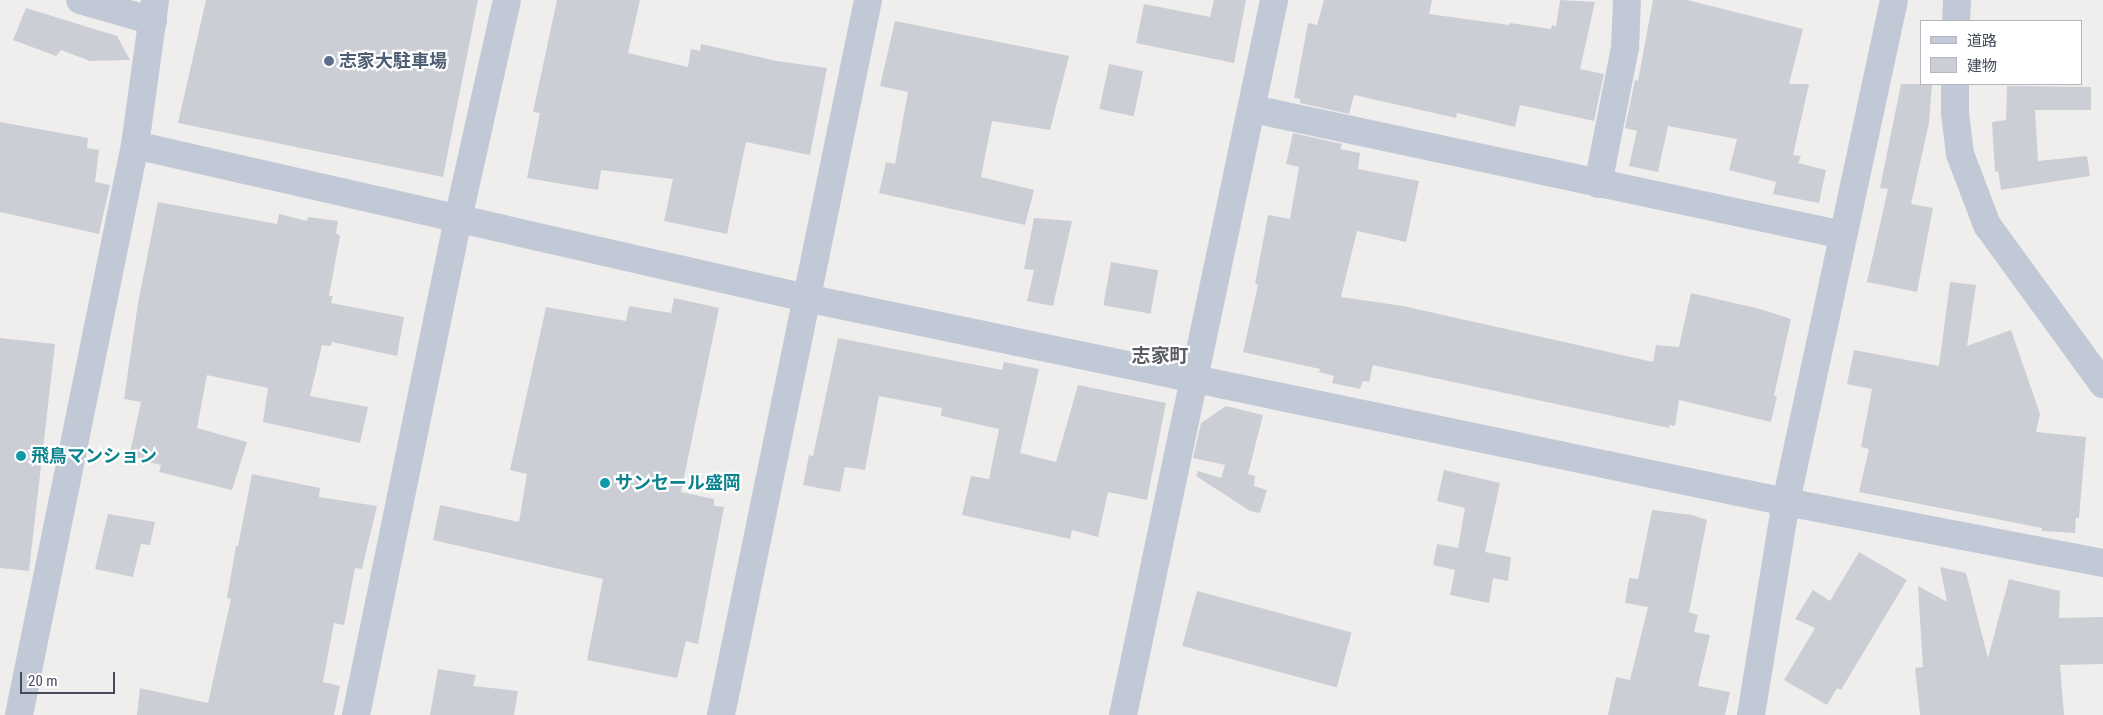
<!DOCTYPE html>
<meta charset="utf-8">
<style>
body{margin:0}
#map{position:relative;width:2103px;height:715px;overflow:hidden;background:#f0eeed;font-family:"Roboto Condensed","Noto Sans JP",sans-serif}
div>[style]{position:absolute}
.building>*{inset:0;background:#ccced6;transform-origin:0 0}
.street>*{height:28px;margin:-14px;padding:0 14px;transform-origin:14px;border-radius:14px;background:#c2c9d6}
.dots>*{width:14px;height:14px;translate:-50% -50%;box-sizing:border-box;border:2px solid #fff;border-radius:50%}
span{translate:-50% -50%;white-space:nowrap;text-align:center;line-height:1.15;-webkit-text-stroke:4.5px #fff;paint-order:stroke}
.service-label{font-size:18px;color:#4e5e75;font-weight:700}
.left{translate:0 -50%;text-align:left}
.culture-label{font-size:18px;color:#0d838f;font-weight:700}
.neighbourhood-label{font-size:19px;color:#595c63;font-weight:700}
.legend{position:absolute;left:1920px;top:20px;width:162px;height:65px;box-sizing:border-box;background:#fff;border:1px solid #b4b7be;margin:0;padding:6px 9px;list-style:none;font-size:15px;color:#444c5c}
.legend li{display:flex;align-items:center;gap:10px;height:25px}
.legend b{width:25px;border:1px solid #b4b7be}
.scale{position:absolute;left:20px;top:672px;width:95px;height:22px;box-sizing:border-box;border:2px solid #444c5c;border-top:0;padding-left:6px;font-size:15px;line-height:18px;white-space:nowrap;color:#444c5c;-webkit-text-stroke:4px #fff;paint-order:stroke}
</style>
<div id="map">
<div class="building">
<i style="clip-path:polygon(206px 0,478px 0,443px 177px,178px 123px)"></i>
<i style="clip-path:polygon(557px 0,640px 0,628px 53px,688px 67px,691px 49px,700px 51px,701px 44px,777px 61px,827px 68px,810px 155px,746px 142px,727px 234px,664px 221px,673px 179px,601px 170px,598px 190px,527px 178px,540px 113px,533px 112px)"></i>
<i style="clip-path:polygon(1214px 0,1246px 0,1234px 63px,1136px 43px,1144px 4px,1210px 17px)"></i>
<i style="clip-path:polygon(1324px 0,1432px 0,1429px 14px,1509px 25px,1510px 23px,1551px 29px,1552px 25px,1556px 26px,1560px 0,1595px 2px,1580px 69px,1604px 74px,1594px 121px,1520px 105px,1515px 127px,1457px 113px,1456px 118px,1354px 95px,1349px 114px,1300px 103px,1300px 99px,1294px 98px,1308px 23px,1317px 25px)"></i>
<i style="clip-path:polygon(1653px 0,1687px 0,1803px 29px,1789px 84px,1809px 84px,1793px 155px,1801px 156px,1798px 163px,1826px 170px,1819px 203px,1773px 194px,1776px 182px,1729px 170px,1737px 139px,1668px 126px,1658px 172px,1629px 166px,1637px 131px,1625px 128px,1635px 80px,1638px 81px)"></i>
<i style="clip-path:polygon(26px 8px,117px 36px,130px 60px,90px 61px,61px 50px,56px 56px,13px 40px)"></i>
<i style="clip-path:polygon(895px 21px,1069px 56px,1050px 130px,992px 121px,981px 177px,1034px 190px,1025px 225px,879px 193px,886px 162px,895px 164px,908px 92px,880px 86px)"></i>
<i style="left:1109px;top:64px;width:35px;height:46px;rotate:12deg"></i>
<i style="clip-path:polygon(1901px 84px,1932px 84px,1929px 123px,1911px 204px,1933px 208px,1917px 292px,1867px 282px,1888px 189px,1880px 188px)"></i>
<i style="clip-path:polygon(2007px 86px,2091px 87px,2091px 110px,2035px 110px,2038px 161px,2087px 156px,2090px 176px,2001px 190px,1998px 171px,1995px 172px,1992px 122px,2006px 120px)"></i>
<i style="clip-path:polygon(0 122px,88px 138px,87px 148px,99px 150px,95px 182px,110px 185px,99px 234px,0 212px)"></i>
<i style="clip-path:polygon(1293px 133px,1342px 144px,1340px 149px,1360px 153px,1358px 169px,1419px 181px,1406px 242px,1357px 231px,1341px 297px,1403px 306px,1653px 362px,1656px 345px,1679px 347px,1691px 293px,1760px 309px,1791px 319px,1774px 396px,1777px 396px,1771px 422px,1679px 400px,1675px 426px,1669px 425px,1669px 428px,1373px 365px,1369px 382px,1363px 381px,1360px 389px,1332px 383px,1334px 376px,1319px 372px,1320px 369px,1243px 352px,1258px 285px,1255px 284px,1268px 215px,1290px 219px,1299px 167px,1286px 164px)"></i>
<i style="clip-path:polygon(158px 202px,277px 224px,279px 214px,307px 221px,308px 217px,338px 221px,336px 233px,340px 236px,329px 296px,333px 296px,331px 303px,404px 317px,397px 356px,332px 342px,331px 346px,322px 345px,310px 396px,368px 407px,360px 443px,263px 422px,268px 388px,207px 375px,197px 428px,247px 442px,232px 490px,159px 472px,161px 465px,129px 457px,141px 402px,124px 399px,138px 303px)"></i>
<i style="clip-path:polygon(1034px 218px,1072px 221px,1053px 306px,1027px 301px,1034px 270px,1024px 269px)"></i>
<i style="left:1111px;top:262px;width:48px;height:44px;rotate:10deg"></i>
<i style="clip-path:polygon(1950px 282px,1976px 285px,1967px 346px,2011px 330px,2040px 414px,2036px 432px,2086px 437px,2079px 518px,2076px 518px,2075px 533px,2042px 531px,2042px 528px,1859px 492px,1869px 449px,1861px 447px,1872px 389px,1847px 384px,1854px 350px,1939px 366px)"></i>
<i style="clip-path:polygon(674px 298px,719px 308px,681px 492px,714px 499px,714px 506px,724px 507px,698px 644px,686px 641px,677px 678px,587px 660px,603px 579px,433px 540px,440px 505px,519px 522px,527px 474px,510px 470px,546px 307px,626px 321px,629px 306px,671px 313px)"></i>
<i style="clip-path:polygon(0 338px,55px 344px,29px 571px,0 568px)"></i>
<i style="clip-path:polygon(838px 338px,1002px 370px,1004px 362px,1039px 369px,1020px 453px,1056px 462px,1078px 385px,1166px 403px,1147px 500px,1108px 492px,1098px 537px,1072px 530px,1070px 539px,962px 515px,971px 476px,989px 479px,999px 429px,941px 416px,942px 408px,879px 396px,865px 470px,845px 467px,840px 492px,803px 485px,809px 455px,813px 456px)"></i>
<i style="clip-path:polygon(1226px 406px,1263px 415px,1248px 474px,1255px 476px,1254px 486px,1267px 490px,1260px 513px,1250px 511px,1196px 476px,1198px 471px,1221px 478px,1225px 465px,1193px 458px,1201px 423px)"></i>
<i style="clip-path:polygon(1444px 470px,1500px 483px,1485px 552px,1511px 557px,1508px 581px,1493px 578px,1489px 603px,1450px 595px,1455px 570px,1433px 565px,1437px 544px,1458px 548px,1465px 508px,1437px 501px)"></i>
<i style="clip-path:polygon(252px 474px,320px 488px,319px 497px,377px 506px,362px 569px,355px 568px,344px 625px,334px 623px,323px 682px,340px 686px,334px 715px,137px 715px,140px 688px,208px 703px,231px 599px,227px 598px,236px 546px,238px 546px)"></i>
<i style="clip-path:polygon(1652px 510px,1692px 515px,1707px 520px,1689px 612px,1698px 615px,1694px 632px,1710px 635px,1698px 686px,1730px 692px,1725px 715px,1608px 715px,1616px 677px,1630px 680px,1648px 607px,1625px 603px,1629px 578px,1638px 579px)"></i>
<i style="clip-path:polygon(108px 514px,155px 522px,150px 545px,141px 544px,133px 577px,95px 569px)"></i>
<i style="clip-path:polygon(1859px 552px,1907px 580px,1841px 690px,1837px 688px,1827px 705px,1784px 680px,1815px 628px,1795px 619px,1813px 590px,1830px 601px)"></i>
<i style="clip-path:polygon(1940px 567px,1966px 573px,1988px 658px,2009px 579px,2060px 591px,2059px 618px,2103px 617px,2103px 664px,2060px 665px,2064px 715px,1920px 715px,1915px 668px,1923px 667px,1918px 586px,1947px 602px)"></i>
<i style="left:1197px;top:591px;width:160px;height:57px;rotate:15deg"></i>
<i style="clip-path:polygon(438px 669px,476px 675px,473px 686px,518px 691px,514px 715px,430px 715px)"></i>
</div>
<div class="street">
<i style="left:80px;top:0;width:76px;rotate:16deg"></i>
<i style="left:1956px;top:21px;width:21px;rotate:-87deg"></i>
<i style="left:1955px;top:84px;width:29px;rotate:90deg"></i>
<i style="left:1955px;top:113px;width:41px;rotate:83deg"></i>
<i style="left:1960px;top:154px;width:76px;rotate:69.2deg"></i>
<i style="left:1987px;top:225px;width:197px;rotate:53.9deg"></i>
<i style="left:1253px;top:109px;width:603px;rotate:12.05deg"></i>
<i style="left:135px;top:145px;width:688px;rotate:12.84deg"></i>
<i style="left:806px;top:298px;width:1001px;rotate:11.76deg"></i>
<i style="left:1786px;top:502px;width:323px;rotate:10.9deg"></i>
<i style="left:1598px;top:184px;width:139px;rotate:-78.8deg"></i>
<i style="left:1625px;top:48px;width:48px;rotate:-87.6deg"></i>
<i style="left:19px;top:715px;width:582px;rotate:-78.5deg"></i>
<i style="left:135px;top:145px;width:146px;rotate:-82.1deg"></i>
<i style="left:356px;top:715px;width:506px;rotate:-78.38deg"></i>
<i style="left:458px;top:219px;width:224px;rotate:-77.4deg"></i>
<i style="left:721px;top:715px;width:730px;rotate:-78.38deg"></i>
<i style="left:1123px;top:715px;width:731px;rotate:-78.07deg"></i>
<i style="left:1751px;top:715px;width:216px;rotate:-80.7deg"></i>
<i style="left:1786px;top:502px;width:513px;rotate:-77.86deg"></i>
</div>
<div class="dots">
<i style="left:329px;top:61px;background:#5c6f8a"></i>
<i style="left:21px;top:456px;background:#0f9aa8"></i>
<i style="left:605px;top:483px;background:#0f9aa8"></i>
</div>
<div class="service-label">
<span class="left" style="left:339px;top:61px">志家大駐車場</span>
</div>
<div class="culture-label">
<span class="left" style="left:31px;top:456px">飛鳥マンション</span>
<span class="left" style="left:615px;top:483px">サンセール盛岡</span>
</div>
<div class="neighbourhood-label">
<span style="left:1160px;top:356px">志家町</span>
</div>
<ul class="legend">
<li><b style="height:6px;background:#c2c9d6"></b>道路</li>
<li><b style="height:14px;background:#ccced6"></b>建物</li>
</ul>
<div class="scale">20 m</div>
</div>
